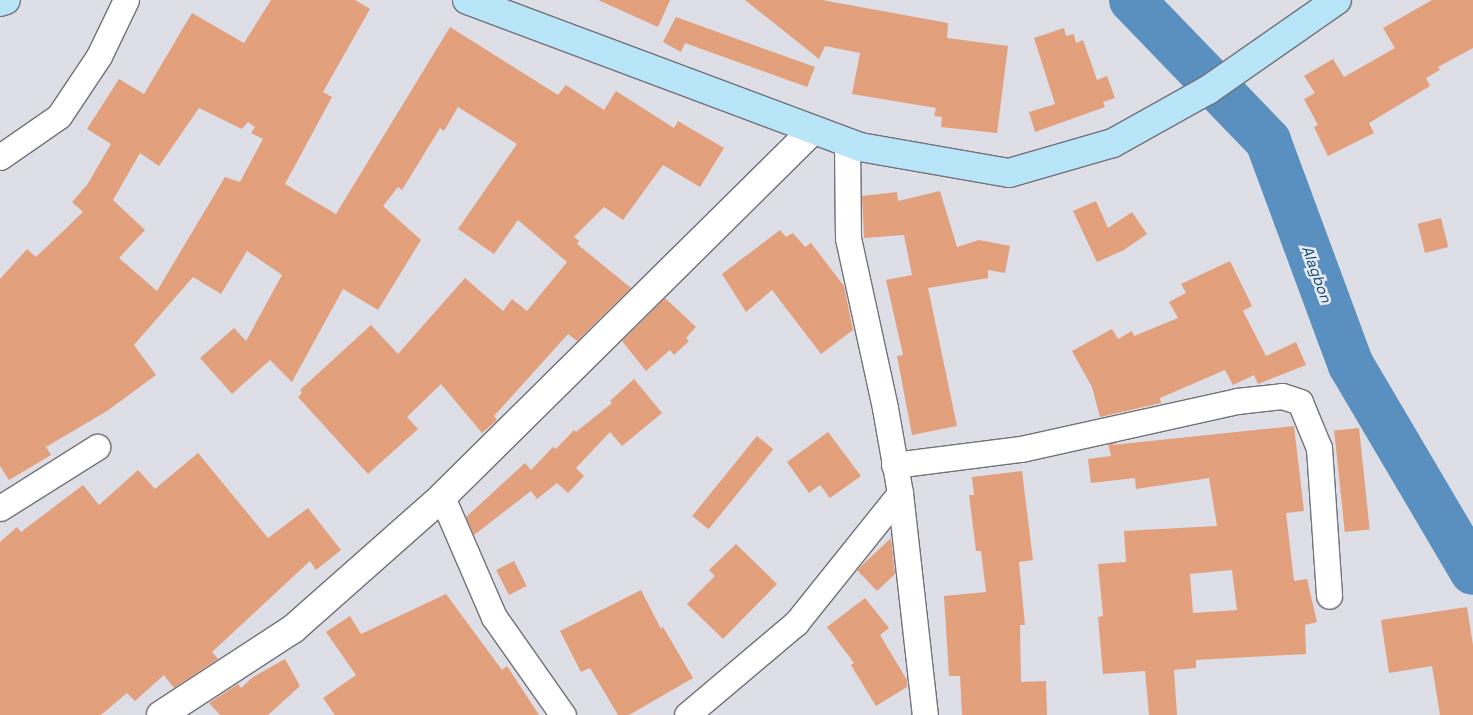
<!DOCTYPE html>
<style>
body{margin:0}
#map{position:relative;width:1473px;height:715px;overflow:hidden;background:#dedee6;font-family:"Space Grotesk",sans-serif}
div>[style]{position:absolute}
.river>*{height:46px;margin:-23px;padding:0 23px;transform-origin:23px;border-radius:23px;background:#5a90bf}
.building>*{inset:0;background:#e2a07d;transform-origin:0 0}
.roads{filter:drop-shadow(1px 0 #727178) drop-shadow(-1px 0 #727178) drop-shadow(0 1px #727178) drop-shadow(0 -1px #727178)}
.street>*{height:25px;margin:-12.5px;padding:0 12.5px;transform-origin:12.5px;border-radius:12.5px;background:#fff}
.secondary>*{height:28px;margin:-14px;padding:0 14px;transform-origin:14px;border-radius:14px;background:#fff}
.primary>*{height:28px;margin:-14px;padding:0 14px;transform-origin:14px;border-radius:14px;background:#b9e5f9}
span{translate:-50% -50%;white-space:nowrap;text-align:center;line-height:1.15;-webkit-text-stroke:5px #ebebf3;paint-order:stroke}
.water-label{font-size:15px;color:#074977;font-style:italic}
</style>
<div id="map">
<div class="river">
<i style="left:1132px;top:0;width:196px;rotate:46deg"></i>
<i style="left:1268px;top:141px;width:239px;rotate:69.7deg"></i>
<i style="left:1351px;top:365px;width:240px;rotate:59.5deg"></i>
</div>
<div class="building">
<i style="clip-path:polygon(evenodd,271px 0,355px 0,370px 9px,323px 92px,332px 97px,285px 184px,336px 214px,450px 27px,558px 95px,566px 85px,604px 110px,616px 91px,674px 128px,678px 121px,724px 148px,700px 187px,663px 165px,623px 220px,604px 207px,574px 237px,579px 241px,577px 244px,631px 288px,577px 341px,568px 334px,494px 416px,497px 420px,482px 433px,441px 384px,407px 417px,418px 429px,368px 474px,298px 397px,302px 393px,300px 390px,371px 325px,398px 354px,465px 278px,503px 311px,512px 299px,527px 311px,567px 262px,518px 220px,494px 254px,458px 229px,517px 144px,458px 107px,444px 131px,440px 128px,402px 190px,398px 187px,383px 206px,421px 240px,378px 310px,343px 289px,292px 382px,270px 360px,232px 394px,200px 358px,234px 328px,246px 341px,282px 275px,247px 251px,221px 294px,193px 277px,134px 345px,156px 375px,107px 411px,46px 447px,51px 455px,9px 480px,0 466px,0 279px,27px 249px,36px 257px,83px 212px,72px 202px,87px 185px,111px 144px,87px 129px,119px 79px,144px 94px,192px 13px,244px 43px,271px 0,199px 108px,242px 129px,248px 122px,255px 127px,251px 133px,263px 139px,240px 182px,225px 177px,157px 291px,119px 258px,145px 230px,113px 200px,140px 153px,159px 166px,199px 108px)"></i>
<i style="clip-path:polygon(598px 0,670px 0,658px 27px)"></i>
<i style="clip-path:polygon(745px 0,822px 0,948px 23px,947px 38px,1008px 46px,997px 133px,941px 127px,942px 117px,934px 116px,936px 108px,852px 94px,860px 53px,825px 46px,819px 59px)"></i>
<i style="clip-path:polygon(1432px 0,1473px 0,1473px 48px,1438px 67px,1440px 70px,1426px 78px,1430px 86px,1369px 123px,1374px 133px,1328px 156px,1314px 127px,1318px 125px,1304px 99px,1315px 93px,1304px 76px,1333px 59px,1344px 77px,1395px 48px,1383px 28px)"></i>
<i style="clip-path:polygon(676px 17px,815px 67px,807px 87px,685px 43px,681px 52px,663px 42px)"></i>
<i style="clip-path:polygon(1064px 28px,1066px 36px,1074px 34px,1076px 43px,1083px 40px,1097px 80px,1107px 76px,1115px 98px,1103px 102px,1105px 107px,1035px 132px,1029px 112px,1055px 104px,1034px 38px)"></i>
<i style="clip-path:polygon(940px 191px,957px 247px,979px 240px,1010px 246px,1005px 273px,988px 270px,988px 278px,928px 288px,957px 426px,912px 435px,897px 356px,903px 355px,886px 280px,912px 275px,904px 235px,864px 238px,862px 196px,897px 192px,898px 201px)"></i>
<i style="clip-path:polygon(1096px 201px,1108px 228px,1132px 212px,1147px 234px,1124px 250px,1097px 262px,1073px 211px)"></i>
<i style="left:1441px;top:218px;width:30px;height:24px;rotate:76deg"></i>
<i style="clip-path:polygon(780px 230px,786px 237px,793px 233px,805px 247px,811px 243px,844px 286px,853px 330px,821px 354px,772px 290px,746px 312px,722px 274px)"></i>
<i style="clip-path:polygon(1230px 261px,1252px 306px,1243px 311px,1266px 356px,1296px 342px,1306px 365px,1258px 384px,1254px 375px,1233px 385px,1225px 370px,1160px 398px,1161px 403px,1100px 417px,1092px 387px,1072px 351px,1112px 329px,1118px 339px,1132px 331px,1134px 336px,1178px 318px,1169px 302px,1186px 293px,1181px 284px)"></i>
<i style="clip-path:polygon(665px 298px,696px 327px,686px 338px,689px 341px,674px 355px,670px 350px,646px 371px,622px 341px)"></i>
<i style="clip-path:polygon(634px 379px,662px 413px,622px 446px,610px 432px,576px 468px,584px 476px,568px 493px,557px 483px,537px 499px,531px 491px,474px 535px,466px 517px,525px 463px,531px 470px,553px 447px,556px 449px,574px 430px,576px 432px,612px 403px,610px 401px)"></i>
<i style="clip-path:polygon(evenodd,1294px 426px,1304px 511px,1286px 513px,1294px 581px,1307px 579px,1317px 622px,1305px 625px,1306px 654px,1196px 660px,1196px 668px,1174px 670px,1177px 715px,1149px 715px,1145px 671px,1103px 674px,1098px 617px,1103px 616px,1098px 564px,1126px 562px,1124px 531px,1217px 526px,1209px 478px,1136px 489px,1135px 478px,1091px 483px,1088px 459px,1111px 456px,1108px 444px,1118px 442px,1112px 445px,1294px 426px,1232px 570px,1237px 610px,1193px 613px,1190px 574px,1232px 570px)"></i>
<i style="left:1359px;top:428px;width:102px;height:25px;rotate:84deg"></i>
<i style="clip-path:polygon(828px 432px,861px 476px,830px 498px,820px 485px,809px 493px,787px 462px)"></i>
<i style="left:757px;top:436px;width:21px;height:103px;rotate:39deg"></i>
<i style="clip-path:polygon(198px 453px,268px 538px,308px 508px,341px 550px,316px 570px,310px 561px,212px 652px,218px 659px,174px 688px,164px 675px,135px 701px,127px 693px,101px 715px,0 715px,0 542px,17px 527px,21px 532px,83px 485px,99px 505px,138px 470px,155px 489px)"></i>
<i style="clip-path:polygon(1022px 471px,1033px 560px,1019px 562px,1025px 625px,1020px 625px,1021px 682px,1046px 681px,1047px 715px,962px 715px,960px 676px,949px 676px,944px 596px,986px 592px,981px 551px,976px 551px,969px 495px,974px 495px,972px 477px)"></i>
<i style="clip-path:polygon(891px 538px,895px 574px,877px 591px,857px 570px)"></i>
<i style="clip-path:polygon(736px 544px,777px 584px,723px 639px,687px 604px,715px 576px,709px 570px)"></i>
<i style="left:514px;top:561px;width:28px;height:20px;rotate:63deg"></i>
<i style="clip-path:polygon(641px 590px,661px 629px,663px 627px,693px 678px,629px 715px,618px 715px,590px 668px,581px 672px,560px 631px)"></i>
<i style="clip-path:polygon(446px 594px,502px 670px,507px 666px,539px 715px,335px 715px,323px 698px,356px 675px,326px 632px,350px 616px,361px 634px)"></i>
<i style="clip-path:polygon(865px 598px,889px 628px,880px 635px,907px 680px,907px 687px,876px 706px,851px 665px,854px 663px,827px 627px)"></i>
<i style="clip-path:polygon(1467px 607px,1473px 645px,1473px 715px,1440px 715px,1432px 666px,1389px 673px,1381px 620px)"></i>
<i style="clip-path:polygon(285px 659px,300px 686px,268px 715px,220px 715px,209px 703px,238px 684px,241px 688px,253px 677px)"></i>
</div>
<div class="roads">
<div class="street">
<i style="left:847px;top:143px;width:95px;rotate:89.4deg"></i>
<i style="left:848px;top:238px;width:174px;rotate:77.7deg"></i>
<i style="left:885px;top:408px;width:86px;rotate:80deg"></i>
<i style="left:900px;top:493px;width:223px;rotate:83.6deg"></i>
<i style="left:0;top:157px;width:72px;rotate:-34.8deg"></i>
<i style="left:59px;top:116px;width:72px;rotate:-56.3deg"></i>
<i style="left:99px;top:56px;width:62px;rotate:-64.3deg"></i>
<i style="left:894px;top:465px;width:128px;rotate:-7.2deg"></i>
<i style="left:1021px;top:449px;width:221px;rotate:-12.5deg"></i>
<i style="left:1237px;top:401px;width:45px;rotate:-6.3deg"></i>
<i style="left:1282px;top:396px;width:19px;rotate:18deg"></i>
<i style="left:1300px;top:402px;width:50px;rotate:67.6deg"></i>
<i style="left:1319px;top:448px;width:148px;rotate:86.1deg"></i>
<i style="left:442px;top:497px;width:131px;rotate:66.6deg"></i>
<i style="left:494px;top:617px;width:120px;rotate:54.9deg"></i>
<i style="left:0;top:508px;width:115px;rotate:-32.2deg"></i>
<i style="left:687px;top:715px;width:143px;rotate:-40.2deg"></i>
<i style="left:796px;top:623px;width:166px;rotate:-51.3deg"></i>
</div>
<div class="secondary">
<i style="left:161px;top:715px;width:158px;rotate:-33.1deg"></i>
<i style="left:293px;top:629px;width:199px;rotate:-41.5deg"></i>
<i style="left:442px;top:497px;width:522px;rotate:-44.69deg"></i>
</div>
<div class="primary">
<i style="left:467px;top:0;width:420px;rotate:20.5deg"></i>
<i style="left:860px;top:147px;width:151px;rotate:9.9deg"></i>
<i style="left:1009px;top:173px;width:108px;rotate:-16.1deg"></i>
<i style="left:1113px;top:143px;width:109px;rotate:-29.2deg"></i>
<i style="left:1208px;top:90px;width:157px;rotate:-34.9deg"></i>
<i style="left:0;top:2px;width:6px;rotate:-18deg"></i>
</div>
</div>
<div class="water-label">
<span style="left:1317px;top:274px;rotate:70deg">Alagbon</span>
</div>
</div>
